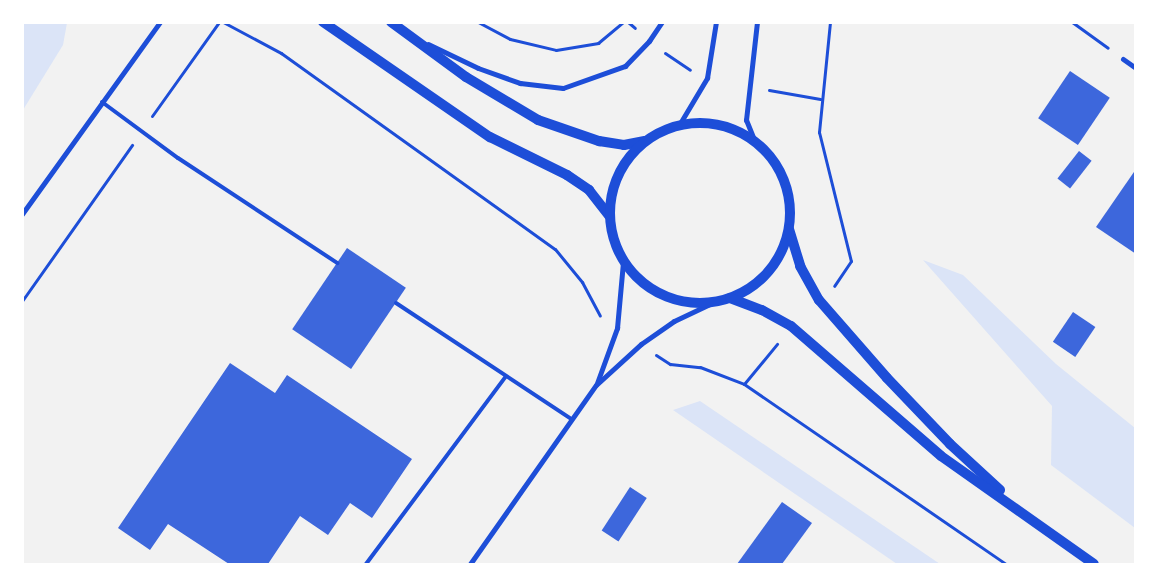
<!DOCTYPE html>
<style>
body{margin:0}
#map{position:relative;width:1158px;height:587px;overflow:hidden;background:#f2f2f2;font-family:Karla,sans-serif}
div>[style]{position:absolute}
.green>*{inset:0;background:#dbe4f7}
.building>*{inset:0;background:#3d67dc;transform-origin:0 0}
.path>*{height:3px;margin:-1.5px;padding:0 1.5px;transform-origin:1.5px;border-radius:1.5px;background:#1d4ed8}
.service>*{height:4px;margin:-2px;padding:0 2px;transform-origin:2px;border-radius:2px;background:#1d4ed8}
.minor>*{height:5px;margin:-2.5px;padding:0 2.5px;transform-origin:2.5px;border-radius:2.5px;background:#1d4ed8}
.secondary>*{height:10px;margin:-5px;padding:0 5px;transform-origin:5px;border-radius:5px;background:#1d4ed8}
.secondary>.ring{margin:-5px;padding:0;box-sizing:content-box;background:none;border:10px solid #1d4ed8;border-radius:50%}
span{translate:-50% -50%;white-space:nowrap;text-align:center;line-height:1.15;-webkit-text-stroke:4px #fff;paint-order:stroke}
.frame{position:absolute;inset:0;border:24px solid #fff;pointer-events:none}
</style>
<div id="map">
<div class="green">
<i style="clip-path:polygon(23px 22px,67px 23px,63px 45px,23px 110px)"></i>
<i style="clip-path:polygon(923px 260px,963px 275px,1056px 364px,1135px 428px,1135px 528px,1051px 465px,1052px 406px)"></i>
<i style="clip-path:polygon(700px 401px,940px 564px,897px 564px,673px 410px)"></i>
</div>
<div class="building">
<i style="left:1070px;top:71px;width:48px;height:57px;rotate:34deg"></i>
<i style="left:1079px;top:151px;width:16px;height:35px;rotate:38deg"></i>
<i style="clip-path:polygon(1136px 169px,1136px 254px,1096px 227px)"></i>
<i style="left:347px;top:248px;width:71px;height:98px;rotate:34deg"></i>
<i style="left:1073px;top:312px;width:27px;height:36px;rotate:34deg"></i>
<i style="clip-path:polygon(230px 363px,275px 393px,287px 375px,412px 459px,372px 518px,350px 503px,328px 535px,300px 516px,268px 564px,229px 564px,168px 524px,150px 550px,118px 528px)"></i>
<i style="left:630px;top:487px;width:20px;height:52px;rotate:33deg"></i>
<i style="clip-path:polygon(782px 502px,812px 523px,782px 564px,737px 564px)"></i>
</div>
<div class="path">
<i style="left:223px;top:22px;width:66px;rotate:28.1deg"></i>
<i style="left:281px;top:53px;width:337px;rotate:35.6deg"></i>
<i style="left:555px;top:249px;width:43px;rotate:50.7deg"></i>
<i style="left:582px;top:282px;width:38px;rotate:62deg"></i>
<i style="left:478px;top:22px;width:36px;rotate:28deg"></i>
<i style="left:510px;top:39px;width:47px;rotate:13.4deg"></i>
<i style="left:556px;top:50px;width:43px;rotate:-9.5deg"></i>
<i style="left:598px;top:43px;width:33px;rotate:-40deg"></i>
<i style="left:628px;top:22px;width:9px;rotate:41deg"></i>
<i style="left:830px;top:22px;width:111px;rotate:95.7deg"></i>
<i style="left:819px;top:132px;width:133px;rotate:76.1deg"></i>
<i style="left:851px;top:261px;width:30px;rotate:124deg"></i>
<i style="left:1072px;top:22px;width:44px;rotate:35.8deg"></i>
<i style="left:665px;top:53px;width:30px;rotate:34deg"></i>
<i style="left:769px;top:90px;width:52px;rotate:10deg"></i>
<i style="left:152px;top:116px;width:115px;rotate:-54.5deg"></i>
<i style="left:22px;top:301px;width:191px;rotate:-54.8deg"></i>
<i style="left:656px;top:355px;width:17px;rotate:33deg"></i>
<i style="left:670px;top:364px;width:30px;rotate:6deg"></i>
<i style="left:700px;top:367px;width:47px;rotate:21.1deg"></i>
<i style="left:744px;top:384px;width:318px;rotate:34.5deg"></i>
<i style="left:744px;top:384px;width:52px;rotate:-50.5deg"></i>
</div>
<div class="service">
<i style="left:102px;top:102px;width:94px;rotate:36.4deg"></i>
<i style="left:178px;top:158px;width:191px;rotate:33.4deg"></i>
<i style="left:396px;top:303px;width:210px;rotate:33.5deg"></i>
<i style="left:366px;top:564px;width:234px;rotate:-53.3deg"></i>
</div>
<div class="minor">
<i style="left:428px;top:44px;width:55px;rotate:25.6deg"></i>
<i style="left:478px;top:68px;width:45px;rotate:19.7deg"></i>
<i style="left:520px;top:83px;width:43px;rotate:6.6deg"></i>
<i style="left:563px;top:88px;width:66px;rotate:-19.5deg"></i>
<i style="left:625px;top:66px;width:35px;rotate:-46deg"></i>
<i style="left:649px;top:41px;width:23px;rotate:-56deg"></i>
<i style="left:1123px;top:59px;width:16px;rotate:35deg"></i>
<i style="left:679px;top:125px;width:55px;rotate:-59.2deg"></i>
<i style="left:707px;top:78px;width:57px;rotate:-80.9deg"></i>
<i style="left:755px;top:142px;width:24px;rotate:-112deg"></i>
<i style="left:746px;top:120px;width:99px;rotate:-83.6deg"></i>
<i style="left:22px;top:214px;width:236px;rotate:-54.3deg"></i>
<i style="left:597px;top:383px;width:59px;rotate:-70deg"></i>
<i style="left:617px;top:328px;width:66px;rotate:-84.8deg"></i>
<i style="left:470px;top:564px;width:219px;rotate:-54.9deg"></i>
<i style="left:596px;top:385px;width:61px;rotate:-42.3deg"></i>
<i style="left:641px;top:344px;width:40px;rotate:-34.9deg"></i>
<i style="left:674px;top:321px;width:42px;rotate:-25.3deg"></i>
</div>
<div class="secondary">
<i style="left:323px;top:22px;width:203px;rotate:34.6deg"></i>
<i style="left:490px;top:137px;width:86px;rotate:26.3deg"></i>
<i style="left:567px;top:175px;width:27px;rotate:34deg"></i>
<i style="left:589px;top:190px;width:33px;rotate:52deg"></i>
<i style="left:391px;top:22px;width:93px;rotate:36.3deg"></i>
<i style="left:466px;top:77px;width:84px;rotate:30.8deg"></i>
<i style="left:538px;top:120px;width:65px;rotate:19deg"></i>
<i style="left:599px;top:141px;width:25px;rotate:9deg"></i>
<i style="left:624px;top:145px;width:21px;rotate:-11deg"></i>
<i class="ring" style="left:610px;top:123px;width:170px;height:170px"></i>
<i style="left:789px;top:229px;width:39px;rotate:73deg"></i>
<i style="left:800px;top:266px;width:39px;rotate:61deg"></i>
<i style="left:819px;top:300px;width:103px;rotate:48.9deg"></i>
<i style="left:887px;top:378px;width:91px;rotate:46.3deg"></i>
<i style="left:950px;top:444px;width:68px;rotate:42.6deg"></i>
<i style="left:730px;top:298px;width:34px;rotate:21deg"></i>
<i style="left:762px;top:310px;width:33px;rotate:29deg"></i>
<i style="left:791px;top:326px;width:198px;rotate:40.9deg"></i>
<i style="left:941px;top:456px;width:187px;rotate:35.2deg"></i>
</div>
<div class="frame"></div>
</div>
